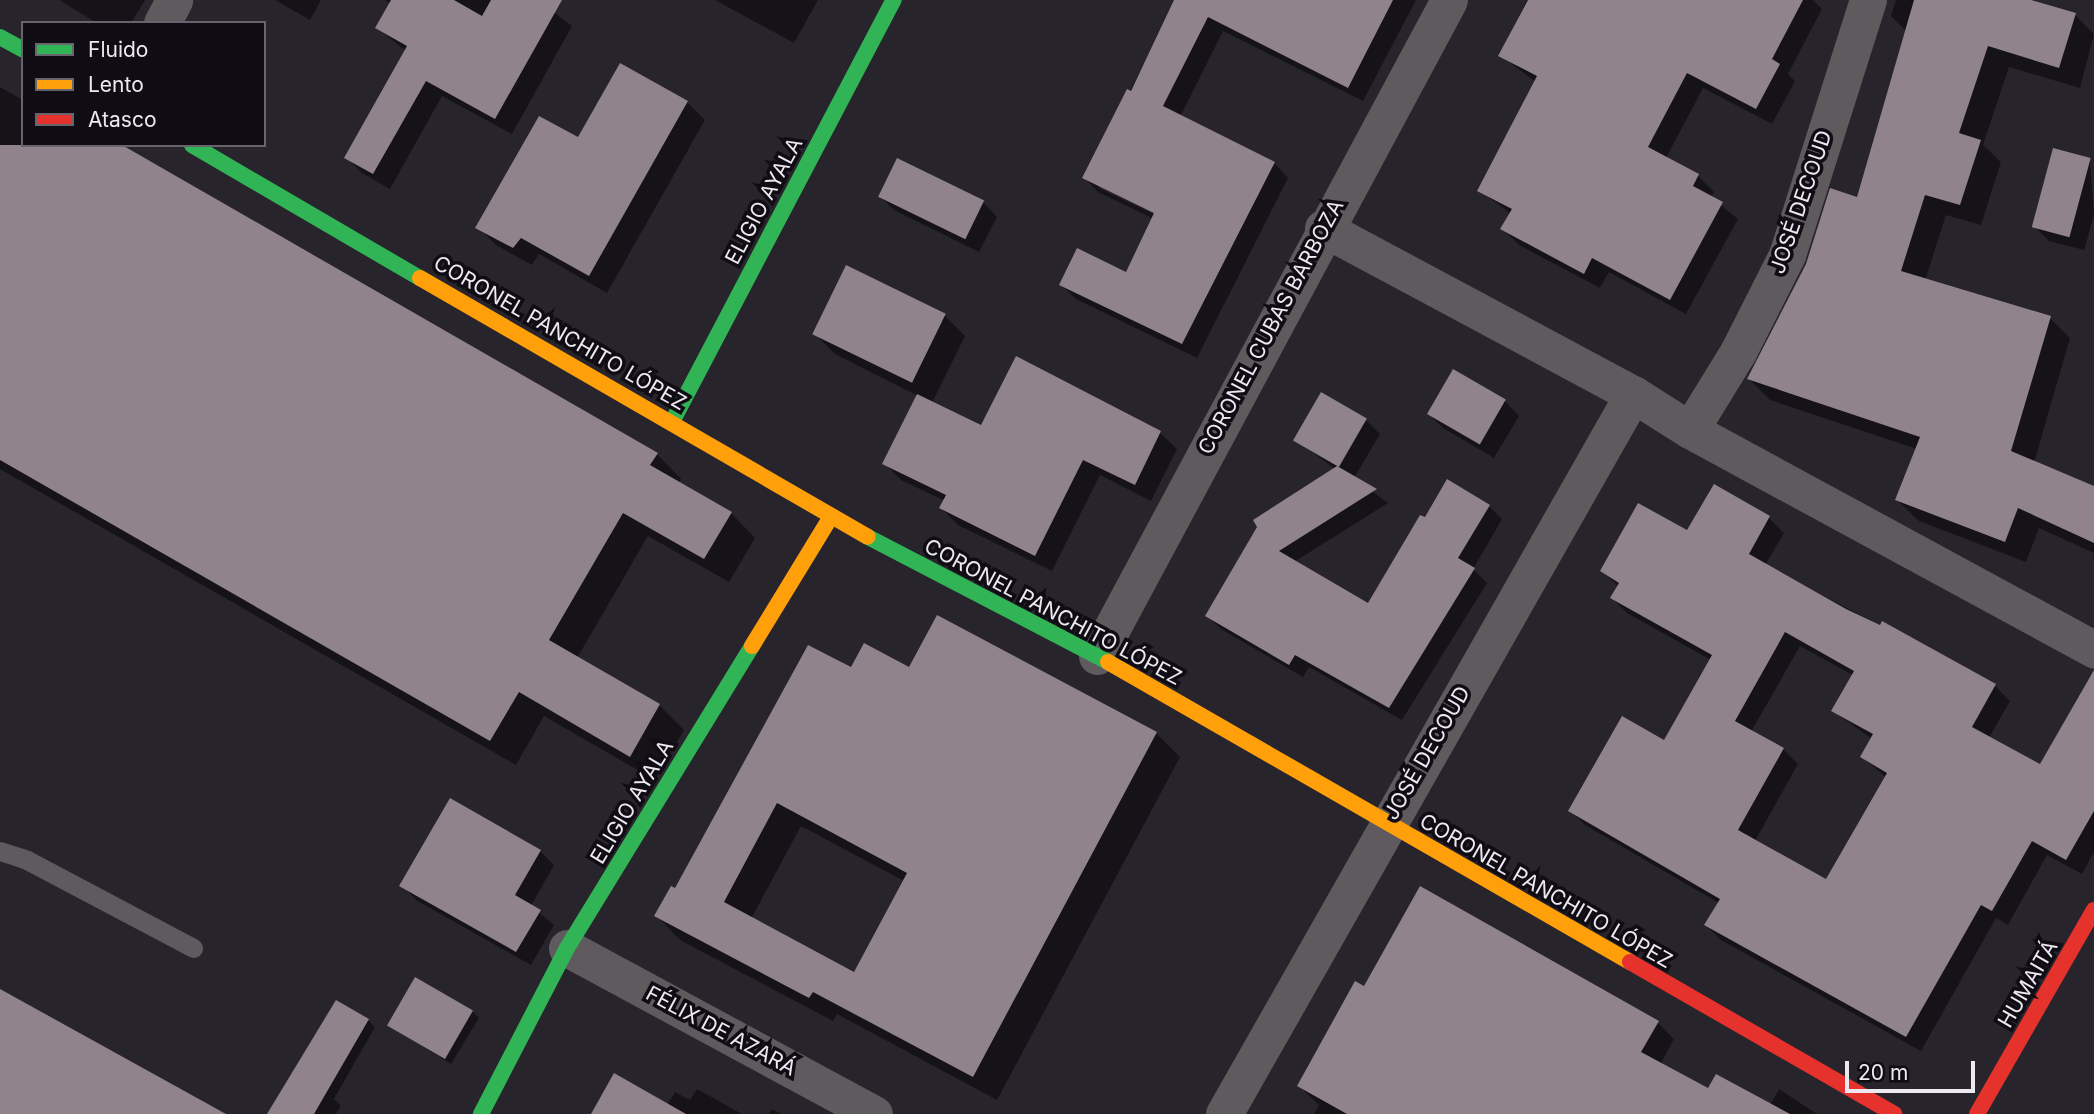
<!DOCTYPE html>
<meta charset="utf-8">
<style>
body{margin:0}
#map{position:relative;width:2094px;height:1114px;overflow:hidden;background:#28242c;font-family:Inter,sans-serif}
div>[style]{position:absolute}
.shadow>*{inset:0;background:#0007}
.building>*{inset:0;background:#91838c;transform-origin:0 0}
.lane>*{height:19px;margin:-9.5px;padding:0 9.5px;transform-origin:9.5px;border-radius:9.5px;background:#5e5a5d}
.street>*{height:37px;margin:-18.5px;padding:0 18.5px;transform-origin:18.5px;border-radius:18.5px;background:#5e5a5d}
.fast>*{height:16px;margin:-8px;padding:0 8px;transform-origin:8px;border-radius:8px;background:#30b455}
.slow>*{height:16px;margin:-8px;padding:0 8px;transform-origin:8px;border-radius:8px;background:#ff9f0a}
.jam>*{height:16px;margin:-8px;padding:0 8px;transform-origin:8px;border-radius:8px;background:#e5322d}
span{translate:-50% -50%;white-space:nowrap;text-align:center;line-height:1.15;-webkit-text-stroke:7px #0f0c13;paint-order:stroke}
.street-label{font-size:21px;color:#ece9f3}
.legend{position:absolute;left:21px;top:21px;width:245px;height:126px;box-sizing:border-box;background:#0f0c13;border:2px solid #67646d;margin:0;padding:9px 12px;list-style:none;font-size:21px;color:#ece9f3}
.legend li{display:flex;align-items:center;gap:14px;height:35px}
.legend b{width:35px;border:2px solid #67646d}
.scale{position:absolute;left:1845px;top:1061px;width:130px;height:32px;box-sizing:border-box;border:4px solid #ece9f3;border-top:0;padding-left:9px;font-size:21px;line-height:24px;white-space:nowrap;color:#ece9f3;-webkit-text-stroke:5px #0f0c13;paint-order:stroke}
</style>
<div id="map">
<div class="shadow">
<i style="clip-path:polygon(59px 0,145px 0,131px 23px,97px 23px)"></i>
<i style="clip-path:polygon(275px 0,321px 0,310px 20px)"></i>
<i style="clip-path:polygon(385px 0,538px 0,572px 26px,512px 134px,442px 96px,390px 189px,362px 173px,346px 157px,406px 51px,377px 28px,391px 4px)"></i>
<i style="clip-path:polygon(715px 0,818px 0,794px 43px)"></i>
<i style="clip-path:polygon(evenodd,1178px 0,1416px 0,1363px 101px,1223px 31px,1180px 117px,1274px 163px,1288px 178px,1197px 358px,1076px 299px,1061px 285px,1127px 274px,1154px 219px,1098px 192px,1084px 177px,1178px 0,1099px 184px,1163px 215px,1162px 218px,1099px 188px,1099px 184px)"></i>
<i style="clip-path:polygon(1527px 0,1813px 0,1822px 9px,1788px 74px,1795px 81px,1772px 124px,1703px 88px,1666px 158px,1698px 176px,1714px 192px,1711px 197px,1738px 219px,1686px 314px,1609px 272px,1600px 288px,1519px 245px,1503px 229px,1511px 214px,1479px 190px,1536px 82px,1500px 55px)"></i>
<i style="clip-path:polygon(1896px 0,2025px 0,2075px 15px,2094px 34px,2080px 88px,2009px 67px,1983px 145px,2001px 162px,1981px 225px,1946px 215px,1925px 281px,2049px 317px,2070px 338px,2034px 463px,2094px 488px,2094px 553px,2039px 528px,2026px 562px,1919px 521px,1897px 500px,1917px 449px,1770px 400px,1749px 379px,1858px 199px,1906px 31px,1891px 16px)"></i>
<i style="clip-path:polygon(0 87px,23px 100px,23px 145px,657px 454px,681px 479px,679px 484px,731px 513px,755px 538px,729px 582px,648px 536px,577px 658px,659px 705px,684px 730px,655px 780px,544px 716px,516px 765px,0 469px)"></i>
<i style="clip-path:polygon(687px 102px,705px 120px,607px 293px,539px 254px,532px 265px,496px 245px,478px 227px,578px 140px)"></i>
<i style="clip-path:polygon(2090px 160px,2094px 215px,2084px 250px,2049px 241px,2034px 226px)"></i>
<i style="clip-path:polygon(880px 196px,983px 202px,997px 217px,979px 252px,894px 210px)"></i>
<i style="clip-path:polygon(945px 316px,965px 336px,932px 403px,982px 427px,1017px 358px,1160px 433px,1177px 449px,1151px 501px,1100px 475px,1052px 571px,958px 525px,941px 508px,945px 501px,901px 480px,884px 463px,918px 396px,835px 354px,814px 333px)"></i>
<i style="clip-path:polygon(1505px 401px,1519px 416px,1494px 458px,1443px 428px,1429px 414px)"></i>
<i style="clip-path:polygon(1366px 420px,1380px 434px,1354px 478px,1388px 503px,1294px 562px,1369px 606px,1489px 506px,1502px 519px,1473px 569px,1487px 583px,1402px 720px,1309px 667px,1303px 677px,1221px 629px,1208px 616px,1335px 469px,1295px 439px)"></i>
<i style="clip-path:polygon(evenodd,1769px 518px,1784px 533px,1765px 565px,1995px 686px,2010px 701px,1989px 738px,2041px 766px,2094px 774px,2094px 852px,2082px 874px,2047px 855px,2008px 925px,1996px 918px,1921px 1051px,1721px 940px,1706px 925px,1719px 903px,1585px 825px,1570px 810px,1665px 742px,1711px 660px,1627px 613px,1612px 598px,1619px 587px,1602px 571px,1688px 533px,1769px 518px,1800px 646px,1853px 675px,1833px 711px,1872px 739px,1862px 757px,1887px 778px,1826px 881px,1755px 841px,1798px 764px,1783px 749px,1751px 732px,1800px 646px)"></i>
<i style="clip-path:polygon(evenodd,938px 617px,1156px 733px,1180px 757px,997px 1100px,837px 1014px,833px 1021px,680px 940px,657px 916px,851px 669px,910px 670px,938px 617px,801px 826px,904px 881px,854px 974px,751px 919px,801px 826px)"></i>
<i style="clip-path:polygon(540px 851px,554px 865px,531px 906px,554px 925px,531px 965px,416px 900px,402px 885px)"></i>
<i style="clip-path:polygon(1365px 989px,1657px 1022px,1674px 1039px,1660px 1065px,1709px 1091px,1770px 1105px,1779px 1089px,1817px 1114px,1314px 1114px,1319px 1105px,1299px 1086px)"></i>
<i style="clip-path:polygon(472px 1011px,479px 1018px,451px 1064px,389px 1025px)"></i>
<i style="clip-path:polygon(368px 1020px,375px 1027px,334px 1099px,341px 1106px,336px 1114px,287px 1114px)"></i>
<i style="clip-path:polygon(697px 1089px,742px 1114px,593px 1114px,667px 1105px,675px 1092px,690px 1100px)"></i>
<i style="clip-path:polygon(772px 1109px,781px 1114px,769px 1114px)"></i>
</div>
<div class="building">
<i style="clip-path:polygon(391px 0,454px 0,482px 16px,491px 0,562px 0,495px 119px,426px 81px,373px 174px,344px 158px,407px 46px,375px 28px)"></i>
<i style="clip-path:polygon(1174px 0,1393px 0,1348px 88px,1208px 17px,1163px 106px,1275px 162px,1182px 344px,1059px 285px,1077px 248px,1126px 272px,1154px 213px,1082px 178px,1127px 89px,1131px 91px)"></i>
<i style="clip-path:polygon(1528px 0,1803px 0,1772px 59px,1780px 64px,1756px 109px,1687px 73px,1648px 147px,1699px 174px,1693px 186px,1723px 202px,1670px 300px,1592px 258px,1584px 274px,1500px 229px,1512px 209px,1477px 191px,1537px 76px,1498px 56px)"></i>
<i style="clip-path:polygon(1914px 0,2031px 0,2076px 13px,2059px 68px,1988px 46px,1959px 133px,1981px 140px,1960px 205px,1925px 195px,1901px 271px,2051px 316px,2011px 451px,2094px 486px,2094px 543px,2018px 508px,2005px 542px,1895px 500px,1920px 437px,1747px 379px,1806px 264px,1830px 188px,1857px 197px)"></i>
<i style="clip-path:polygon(620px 63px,688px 101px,589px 276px,521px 238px,513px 248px,475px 228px,539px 116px,578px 137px)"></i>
<i style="clip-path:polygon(0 145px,122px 145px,658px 453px,650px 465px,732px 512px,704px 559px,623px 513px,549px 640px,660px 704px,630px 757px,519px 692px,490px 741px,0 460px)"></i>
<i style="left:2053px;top:148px;width:39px;height:82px;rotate:15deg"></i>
<i style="left:897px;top:158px;width:97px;height:43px;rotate:26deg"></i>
<i style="left:846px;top:265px;width:111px;height:77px;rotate:26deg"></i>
<i style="clip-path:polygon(1016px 356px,1161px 431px,1135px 485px,1083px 460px,1035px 556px,939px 508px,946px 495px,882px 464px,917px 394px,981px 425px)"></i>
<i style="left:1453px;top:369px;width:61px;height:52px;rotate:30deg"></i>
<i style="left:1321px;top:392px;width:53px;height:56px;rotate:30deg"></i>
<i style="clip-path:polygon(1337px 466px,1377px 489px,1279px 551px,1368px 603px,1420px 515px,1425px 517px,1447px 479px,1490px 505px,1458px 558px,1475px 568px,1389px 708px,1295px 655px,1289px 665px,1205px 616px,1257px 527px,1253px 520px)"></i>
<i style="clip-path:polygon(evenodd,1714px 484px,1770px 516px,1749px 554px,1846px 609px,1880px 625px,1882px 621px,1996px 684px,1972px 727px,2040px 764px,2094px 670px,2094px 811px,2066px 860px,2032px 841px,1992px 911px,1981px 905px,1906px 1037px,1704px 925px,1720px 899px,1568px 811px,1622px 716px,1664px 740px,1712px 655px,1610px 598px,1619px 583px,1600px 571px,1638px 503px,1687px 530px,1714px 484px,1785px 632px,1854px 671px,1831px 711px,1873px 734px,1860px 757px,1887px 773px,1826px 879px,1738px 830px,1784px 748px,1735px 721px,1785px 632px)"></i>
<i style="clip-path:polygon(evenodd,937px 615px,1157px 732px,973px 1077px,813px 992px,809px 998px,654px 916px,671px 886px,675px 888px,808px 645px,851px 667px,864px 643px,909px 667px,937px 615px,777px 803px,907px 873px,854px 972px,724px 902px,777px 803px)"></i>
<i style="clip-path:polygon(450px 798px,541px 850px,515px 895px,541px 910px,516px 952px,399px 886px)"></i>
<i style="clip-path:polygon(1420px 886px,1659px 1021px,1641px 1052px,1708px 1088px,1716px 1074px,1790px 1114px,1347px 1114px,1297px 1086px,1355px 981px,1364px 986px)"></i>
<i style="left:415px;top:977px;width:67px;height:56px;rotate:30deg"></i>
<i style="clip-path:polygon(0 989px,226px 1114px,0 1114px)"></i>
<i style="clip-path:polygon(336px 1000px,369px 1019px,314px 1114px,267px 1114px)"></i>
<i style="clip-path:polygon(614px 1073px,686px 1114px,591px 1114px)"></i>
</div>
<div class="lane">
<i style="left:0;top:851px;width:28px;rotate:18deg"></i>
<i style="left:27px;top:860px;width:188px;rotate:27.9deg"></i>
</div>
<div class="street">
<i style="left:162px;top:23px;width:26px;rotate:-62deg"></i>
<i style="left:1323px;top:228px;width:352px;rotate:28.2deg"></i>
<i style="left:1633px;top:394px;width:67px;rotate:32.3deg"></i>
<i style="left:1690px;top:430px;width:460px;rotate:28.5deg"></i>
<i style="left:1690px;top:430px;width:92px;rotate:-58.4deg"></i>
<i style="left:1738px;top:352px;width:109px;rotate:-63.2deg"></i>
<i style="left:1787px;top:255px;width:268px;rotate:-72.4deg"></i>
<i style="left:1097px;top:656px;width:744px;rotate:-61.78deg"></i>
<i style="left:567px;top:948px;width:349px;rotate:28.4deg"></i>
<i style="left:1224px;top:1114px;width:828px;rotate:-60.4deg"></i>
</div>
<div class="fast">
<i style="left:0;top:37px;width:26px;rotate:29deg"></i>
<i style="left:192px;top:145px;width:264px;rotate:30.3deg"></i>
<i style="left:672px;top:422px;width:477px;rotate:-62.3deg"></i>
<i style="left:868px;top:537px;width:271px;rotate:27.5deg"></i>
<i style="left:481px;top:1114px;width:187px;rotate:-62.6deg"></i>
<i style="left:567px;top:948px;width:354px;rotate:-58.5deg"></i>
</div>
<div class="slow">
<i style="left:420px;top:278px;width:517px;rotate:30.03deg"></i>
<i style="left:752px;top:646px;width:150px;rotate:-58.6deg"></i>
<i style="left:1108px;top:662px;width:602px;rotate:29.89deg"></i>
</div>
<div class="jam">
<i style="left:1630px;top:962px;width:305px;rotate:29.9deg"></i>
<i style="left:1977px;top:1114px;width:235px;rotate:-60.2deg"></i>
</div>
<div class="street-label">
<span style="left:764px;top:201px;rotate:-62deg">ELIGIO AYALA</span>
<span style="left:1801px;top:202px;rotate:-71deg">JOSÉ DECOUD</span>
<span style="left:1271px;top:327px;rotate:-62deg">CORONEL CUBAS BARBOZA</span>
<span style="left:560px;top:333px;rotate:30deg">CORONEL PANCHITO LÓPEZ</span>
<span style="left:1053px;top:612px;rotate:28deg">CORONEL PANCHITO LÓPEZ</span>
<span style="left:1427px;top:753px;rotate:-60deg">JOSÉ DECOUD</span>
<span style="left:632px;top:802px;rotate:-59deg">ELIGIO AYALA</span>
<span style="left:1546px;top:891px;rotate:30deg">CORONEL PANCHITO LÓPEZ</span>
<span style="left:2028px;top:984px;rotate:-60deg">HUMAITÁ</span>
<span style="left:721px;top:1031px;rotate:28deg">FÉLIX DE AZARÁ</span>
</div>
<ul class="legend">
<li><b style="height:9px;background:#30b455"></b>Fluido</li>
<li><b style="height:9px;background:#ff9f0a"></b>Lento</li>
<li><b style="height:9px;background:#e5322d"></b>Atasco</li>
</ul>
<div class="scale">20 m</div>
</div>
